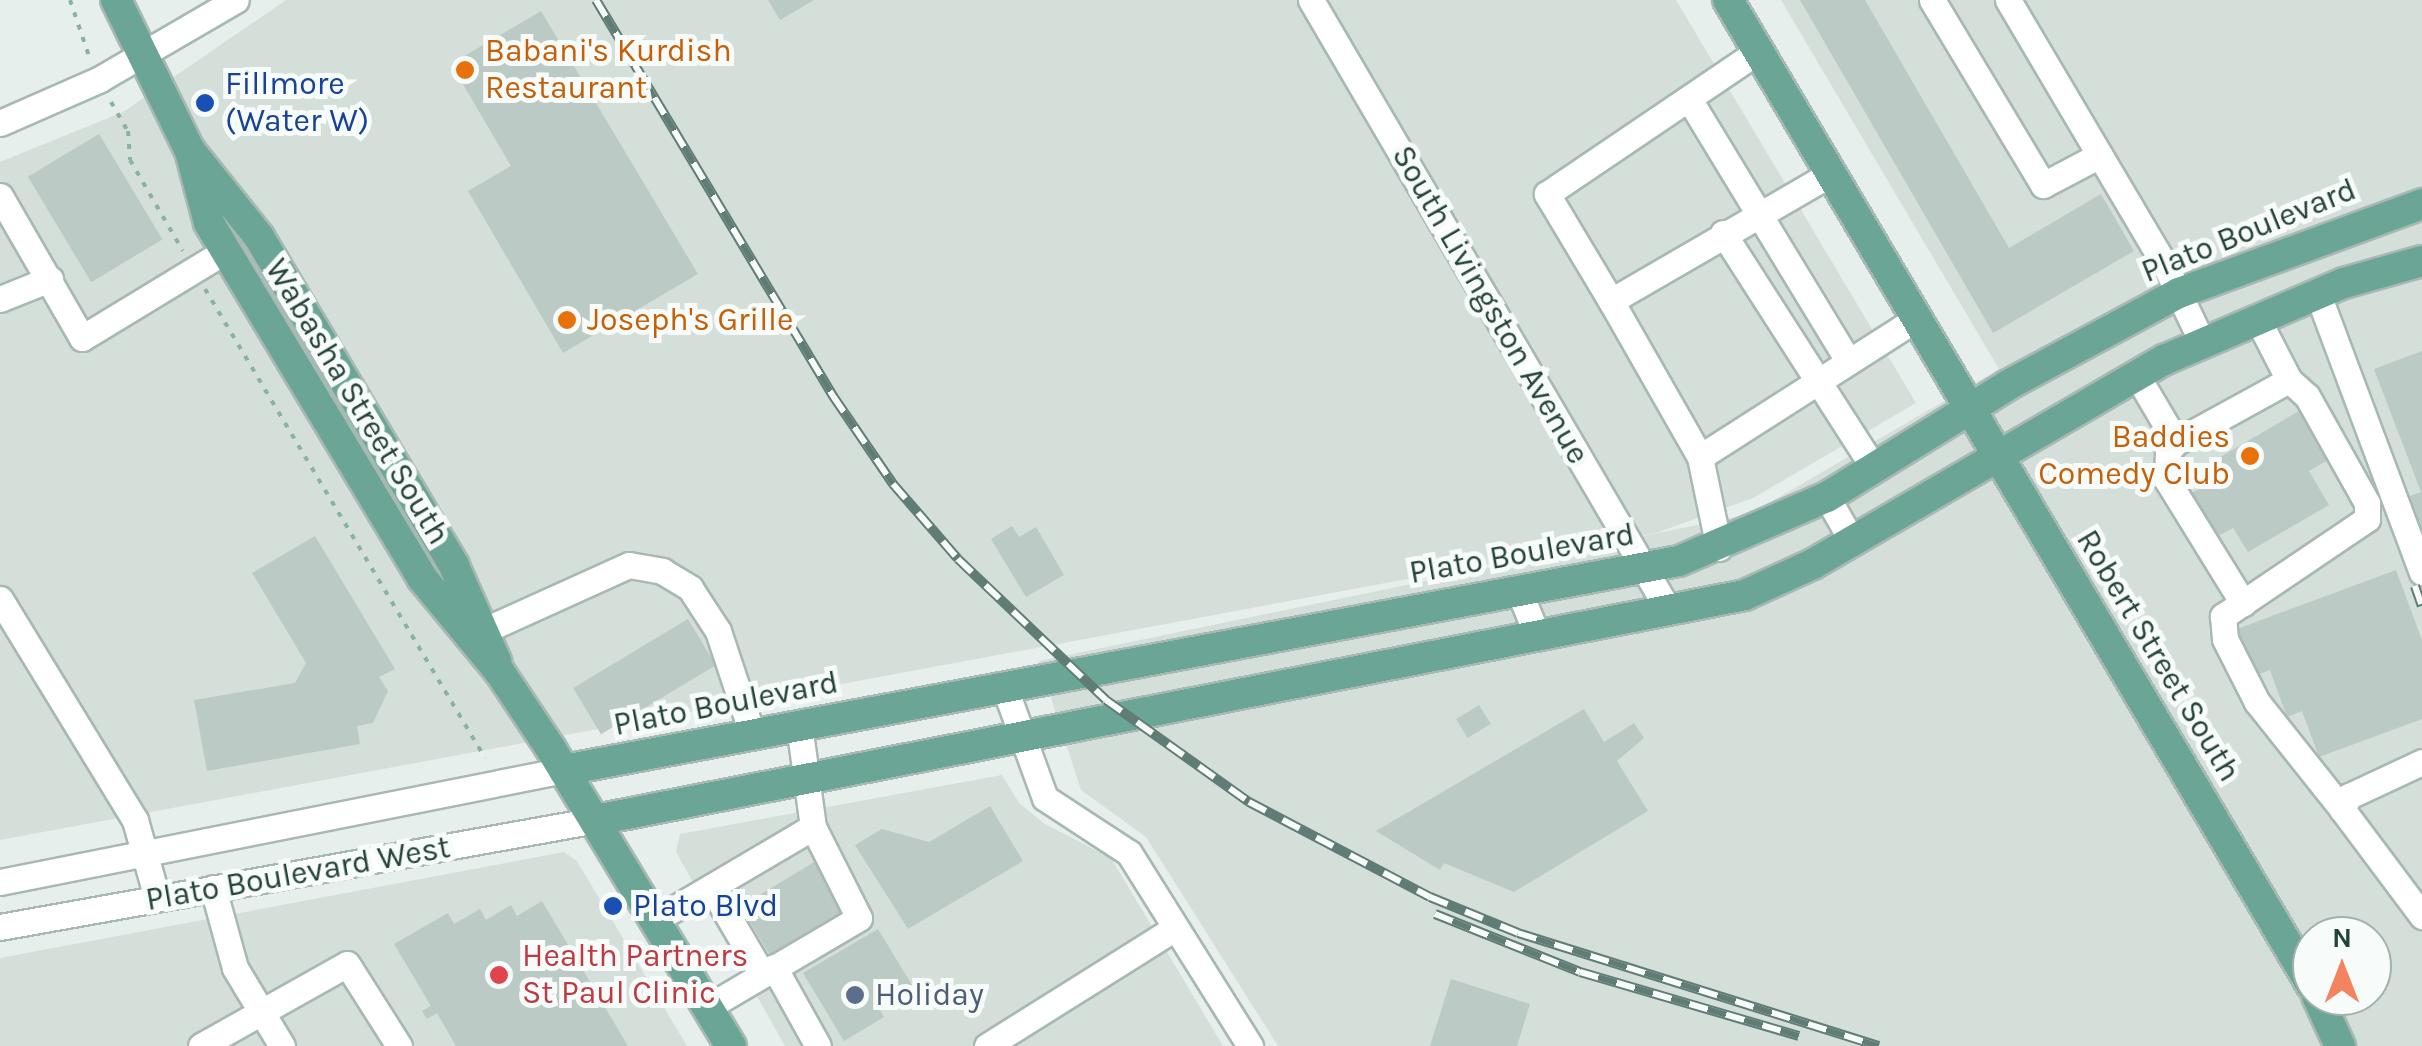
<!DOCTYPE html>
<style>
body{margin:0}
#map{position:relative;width:2422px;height:1046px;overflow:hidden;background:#e6efeb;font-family:Karla,sans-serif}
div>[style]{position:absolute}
.built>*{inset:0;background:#d4dfda}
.building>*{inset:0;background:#bbcac4;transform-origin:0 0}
.path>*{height:4px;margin-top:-2px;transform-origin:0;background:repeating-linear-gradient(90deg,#86b3a5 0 5px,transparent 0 13px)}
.roads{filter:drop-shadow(2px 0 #a8b8b2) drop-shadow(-2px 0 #a8b8b2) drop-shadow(0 2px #a8b8b2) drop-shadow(0 -2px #a8b8b2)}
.minor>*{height:25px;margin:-12.5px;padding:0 12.5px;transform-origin:12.5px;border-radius:12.5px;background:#fff}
.major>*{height:30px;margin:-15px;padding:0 15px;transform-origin:15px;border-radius:15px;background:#6aa596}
.rail>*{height:10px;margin-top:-5px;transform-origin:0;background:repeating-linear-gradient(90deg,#f7fbf9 0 19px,#5f7d75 0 38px);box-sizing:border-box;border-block:2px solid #5f7d75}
.dots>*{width:28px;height:28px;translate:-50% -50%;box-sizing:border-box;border:5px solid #f7fbf9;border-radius:50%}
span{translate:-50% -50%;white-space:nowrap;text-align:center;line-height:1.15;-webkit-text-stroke:10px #f7fbf9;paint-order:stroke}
.food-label{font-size:32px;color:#c56008}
.left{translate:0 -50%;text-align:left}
.right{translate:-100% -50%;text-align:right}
.transit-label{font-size:32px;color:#164399}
.street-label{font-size:32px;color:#24423a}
.health-label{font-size:32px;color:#be3a42}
.service-label{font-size:32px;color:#4e5e75}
.north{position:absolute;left:2292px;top:916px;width:100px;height:100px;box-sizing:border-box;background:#f7fbf9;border:2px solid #a3b1ad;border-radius:50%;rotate:0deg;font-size:28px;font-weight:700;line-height:40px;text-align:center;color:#24423a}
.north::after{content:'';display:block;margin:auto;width:35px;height:45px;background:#f4845f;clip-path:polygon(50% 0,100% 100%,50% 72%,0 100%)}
</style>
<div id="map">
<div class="built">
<i style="clip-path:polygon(286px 0,1676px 0,1916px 403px,1753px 498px,1656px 533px,0 840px,0 162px,123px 112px)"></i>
<i style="clip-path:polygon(evenodd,1781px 0,2422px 0,2422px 1046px,1278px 1046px,1146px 837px,1081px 790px,1039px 661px,1750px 514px,1999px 369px,1781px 0,2312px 936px,2372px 936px,2372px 996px,2312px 996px,2312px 936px)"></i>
<i style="clip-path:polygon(1002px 775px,1019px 803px,1045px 824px,1111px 858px,1223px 1046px,785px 1046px,676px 852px,680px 834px)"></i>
<i style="clip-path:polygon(564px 852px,577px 861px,687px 1046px,0 1046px,0 958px)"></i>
</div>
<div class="building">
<i style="clip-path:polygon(768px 0,814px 0,780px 20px)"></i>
<i style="clip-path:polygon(1800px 0,1865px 0,2009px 248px,2101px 194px,2134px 251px,1993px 333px)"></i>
<i style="clip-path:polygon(541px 11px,698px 274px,563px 353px,468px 191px,511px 166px,451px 64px)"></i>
<i style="left:99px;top:134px;width:123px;height:83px;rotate:59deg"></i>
<i style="clip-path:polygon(2422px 351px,2422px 529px,2419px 530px,2407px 497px,2421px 492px,2374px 369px)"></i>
<i style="clip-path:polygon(2299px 411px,2328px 460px,2309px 471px,2329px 505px,2248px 552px,2233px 528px,2216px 537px,2190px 494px,2207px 484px,2198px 470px)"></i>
<i style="clip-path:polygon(1012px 526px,1019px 537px,1036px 527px,1064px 575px,1026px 597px,991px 539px)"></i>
<i style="clip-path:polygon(315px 536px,395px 669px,379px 677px,388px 691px,373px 723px,357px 726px,360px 744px,207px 771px,194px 700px,295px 683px,306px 663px,252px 573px)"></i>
<i style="clip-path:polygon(2396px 570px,2422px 640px,2422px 719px,2319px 757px,2302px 711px,2287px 717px,2270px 670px,2254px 676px,2237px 629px)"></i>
<i style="left:688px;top:619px;width:54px;height:134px;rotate:59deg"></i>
<i style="left:1479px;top:705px;width:22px;height:27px;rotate:58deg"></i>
<i style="clip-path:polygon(1584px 709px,1604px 742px,1634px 723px,1644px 738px,1617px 761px,1648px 811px,1514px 892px,1444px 863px,1440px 870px,1376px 831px)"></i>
<i style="clip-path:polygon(990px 806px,1023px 861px,908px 929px,855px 845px,882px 829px,929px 842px)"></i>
<i style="left:816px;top:861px;width:57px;height:88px;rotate:59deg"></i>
<i style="clip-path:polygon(542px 901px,628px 1046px,456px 1046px,437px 1013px,427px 1019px,422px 1011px,431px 1006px,394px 944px,448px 913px,454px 924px,480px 909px,486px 920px,511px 905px,517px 916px)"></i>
<i style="clip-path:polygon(878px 929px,912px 985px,877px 1005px,884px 1017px,844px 1041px,803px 973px)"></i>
<i style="clip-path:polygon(1451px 979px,1530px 1004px,1517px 1046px,1430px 1046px)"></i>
</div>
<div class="path">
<i style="left:70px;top:0;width:59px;rotate:71.3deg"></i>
<i style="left:111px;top:102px;width:34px;rotate:60deg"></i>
<i style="left:128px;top:131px;width:29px;rotate:86deg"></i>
<i style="left:130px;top:160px;width:105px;rotate:59.8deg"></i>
<i style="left:2209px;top:252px;width:131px;rotate:-20.1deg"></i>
<i style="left:205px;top:289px;width:546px;rotate:59.16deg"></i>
</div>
<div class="roads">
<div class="minor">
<i style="left:1311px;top:0;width:708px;rotate:59.63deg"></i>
<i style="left:1932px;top:0;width:216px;rotate:59deg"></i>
<i style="left:2043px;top:185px;width:64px;rotate:-27.8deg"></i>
<i style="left:2008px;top:0;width:315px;rotate:59.4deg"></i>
<i style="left:2168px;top:271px;width:79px;rotate:64.4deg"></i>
<i style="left:1689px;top:99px;width:306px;rotate:58.7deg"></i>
<i style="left:0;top:123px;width:109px;rotate:-23.7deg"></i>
<i style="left:100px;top:79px;width:157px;rotate:-30.2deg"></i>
<i style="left:0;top:196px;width:164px;rotate:60deg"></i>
<i style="left:82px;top:338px;width:167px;rotate:-31.3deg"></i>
<i style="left:1723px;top:233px;width:278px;rotate:57.3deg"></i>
<i style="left:2319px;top:297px;width:294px;rotate:69.5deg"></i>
<i style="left:0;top:299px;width:54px;rotate:-21.8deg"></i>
<i style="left:1611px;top:301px;width:125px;rotate:-120.9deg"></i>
<i style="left:1547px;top:194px;width:255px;rotate:-34.1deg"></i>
<i style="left:2136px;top:374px;width:79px;rotate:59.5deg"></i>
<i style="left:2176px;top:442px;width:129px;rotate:-28.8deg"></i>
<i style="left:2289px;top:380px;width:70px;rotate:-117.3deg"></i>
<i style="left:2289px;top:380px;width:24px;rotate:42deg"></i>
<i style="left:2307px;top:396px;width:123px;rotate:60.7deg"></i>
<i style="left:2367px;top:503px;width:16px;rotate:90deg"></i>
<i style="left:2367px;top:519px;width:174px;rotate:146deg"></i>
<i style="left:2223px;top:616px;width:23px;rotate:85deg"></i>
<i style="left:2225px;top:639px;width:71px;rotate:63.1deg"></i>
<i style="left:2257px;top:702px;width:137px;rotate:51.5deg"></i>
<i style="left:2176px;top:442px;width:12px;rotate:132deg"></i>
<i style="left:2168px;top:451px;width:29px;rotate:92deg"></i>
<i style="left:2167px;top:480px;width:145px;rotate:58.3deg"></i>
<i style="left:1700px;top:457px;width:258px;rotate:-32.6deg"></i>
<i style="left:1827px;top:497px;width:51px;rotate:60.4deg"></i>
<i style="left:1719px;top:548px;width:93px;rotate:-101.8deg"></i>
<i style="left:1700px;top:457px;width:180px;rotate:-119.7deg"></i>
<i style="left:1611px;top:301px;width:253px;rotate:-30.1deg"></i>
<i style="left:1519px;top:591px;width:50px;rotate:67.6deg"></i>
<i style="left:0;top:599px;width:259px;rotate:58.6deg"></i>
<i style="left:135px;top:820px;width:81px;rotate:74.2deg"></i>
<i style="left:485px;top:630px;width:158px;rotate:-24.3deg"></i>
<i style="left:629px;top:565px;width:34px;rotate:10deg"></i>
<i style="left:662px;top:571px;width:33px;rotate:31deg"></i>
<i style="left:690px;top:588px;width:51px;rotate:56.9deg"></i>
<i style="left:718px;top:631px;width:108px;rotate:71.6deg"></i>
<i style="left:1004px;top:686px;width:119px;rotate:69.9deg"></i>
<i style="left:1045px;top:798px;width:100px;rotate:33.2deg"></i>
<i style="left:1129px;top:853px;width:228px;rotate:57.9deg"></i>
<i style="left:2422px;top:762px;width:81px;rotate:155deg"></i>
<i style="left:2349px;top:796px;width:15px;rotate:118deg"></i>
<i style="left:2342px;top:809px;width:134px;rotate:53.2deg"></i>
<i style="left:0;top:882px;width:575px;rotate:-11.23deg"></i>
<i style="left:711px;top:887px;width:101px;rotate:59.6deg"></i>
<i style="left:213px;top:888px;width:83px;rotate:74.6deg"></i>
<i style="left:235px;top:968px;width:91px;rotate:58.9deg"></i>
<i style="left:655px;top:920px;width:183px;rotate:-30.5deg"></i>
<i style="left:0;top:927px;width:606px;rotate:-10.18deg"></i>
<i style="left:774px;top:967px;width:90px;rotate:60.9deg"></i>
<i style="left:708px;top:1007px;width:175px;rotate:-30.5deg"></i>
<i style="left:859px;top:918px;width:102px;rotate:-116.8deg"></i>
<i style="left:813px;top:827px;width:103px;rotate:-97.8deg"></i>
<i style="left:201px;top:1046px;width:167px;rotate:-29.3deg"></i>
<i style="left:347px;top:964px;width:97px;rotate:57.6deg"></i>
<i style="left:987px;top:1046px;width:222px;rotate:-32.1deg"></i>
</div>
<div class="major">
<i style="left:116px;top:0;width:168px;rotate:63.9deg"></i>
<i style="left:190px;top:151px;width:74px;rotate:75.2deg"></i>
<i style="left:209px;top:223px;width:414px;rotate:59deg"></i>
<i style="left:422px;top:578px;width:121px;rotate:50.4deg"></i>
<i style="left:499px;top:671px;width:94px;rotate:56.3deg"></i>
<i style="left:551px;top:749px;width:347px;rotate:58.8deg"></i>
<i style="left:1728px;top:0;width:1146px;rotate:59.36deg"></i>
<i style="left:192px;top:153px;width:107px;rotate:51.4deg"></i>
<i style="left:259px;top:237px;width:382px;rotate:59.3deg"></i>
<i style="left:454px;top:566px;width:104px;rotate:66.1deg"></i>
<i style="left:564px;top:770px;width:1134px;rotate:-10.62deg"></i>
<i style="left:1679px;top:561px;width:161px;rotate:-23.4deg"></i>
<i style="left:1827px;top:497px;width:213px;rotate:-31.7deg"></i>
<i style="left:2008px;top:385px;width:194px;rotate:-28.3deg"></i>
<i style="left:2179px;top:293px;width:259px;rotate:-20.1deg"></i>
<i style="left:596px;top:820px;width:1171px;rotate:-11.08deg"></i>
<i style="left:1745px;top:595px;width:75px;rotate:-24.5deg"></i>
<i style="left:1813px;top:564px;width:406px;rotate:-30.2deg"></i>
<i style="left:2164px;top:360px;width:196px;rotate:-23.2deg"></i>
<i style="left:2344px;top:283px;width:81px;rotate:-15.8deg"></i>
<i style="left:2317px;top:996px;width:55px;rotate:65.3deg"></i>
</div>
</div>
<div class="rail">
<i style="left:596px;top:0;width:462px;rotate:59.1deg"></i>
<i style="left:833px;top:396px;width:107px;rotate:55.7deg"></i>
<i style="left:893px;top:484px;width:99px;rotate:49.1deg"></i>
<i style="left:958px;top:559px;width:204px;rotate:43.6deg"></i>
<i style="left:1106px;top:700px;width:176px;rotate:35.5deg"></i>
<i style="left:1249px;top:802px;width:204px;rotate:27.7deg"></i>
<i style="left:1430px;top:897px;width:95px;rotate:22.2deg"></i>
<i style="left:1518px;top:933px;width:378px;rotate:17.4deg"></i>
<i style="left:2415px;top:586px;width:21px;rotate:71deg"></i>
<i style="left:1435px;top:914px;width:156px;rotate:21.8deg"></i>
<i style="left:1580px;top:972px;width:228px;rotate:16.3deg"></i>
</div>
<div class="dots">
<i style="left:465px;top:70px;background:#e8710a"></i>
<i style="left:205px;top:103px;background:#1a4fb4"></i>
<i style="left:567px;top:320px;background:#e8710a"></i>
<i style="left:2250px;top:456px;background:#e8710a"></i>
<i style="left:613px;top:906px;background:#1a4fb4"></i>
<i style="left:499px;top:975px;background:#e0444e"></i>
<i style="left:855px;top:995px;background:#5c6f8a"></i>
</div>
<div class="food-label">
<span class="left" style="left:485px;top:70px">Babani's Kurdish<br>Restaurant</span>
<span class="left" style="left:587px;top:320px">Joseph's Grille</span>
<span class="right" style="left:2230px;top:456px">Baddies<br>Comedy Club</span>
</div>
<div class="transit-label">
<span class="left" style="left:225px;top:103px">Fillmore<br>(Water W)</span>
<span class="left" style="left:633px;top:906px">Plato Blvd</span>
</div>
<div class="street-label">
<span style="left:2249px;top:231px;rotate:-22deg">Plato Boulevard</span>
<span style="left:1490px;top:305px;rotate:60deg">South Livingston Avenue</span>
<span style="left:357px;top:402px;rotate:59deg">Wabasha Street South</span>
<span style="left:1522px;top:554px;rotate:-10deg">Plato Boulevard</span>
<span style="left:2158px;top:656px;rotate:59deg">Robert Street South</span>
<span style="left:726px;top:704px;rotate:-11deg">Plato Boulevard</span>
<span style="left:298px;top:874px;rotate:-10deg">Plato Boulevard West</span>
</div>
<div class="health-label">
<span class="left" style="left:522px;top:975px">Health Partners<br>St Paul Clinic</span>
</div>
<div class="service-label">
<span class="left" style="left:875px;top:995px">Holiday</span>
</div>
<div class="north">N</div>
</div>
